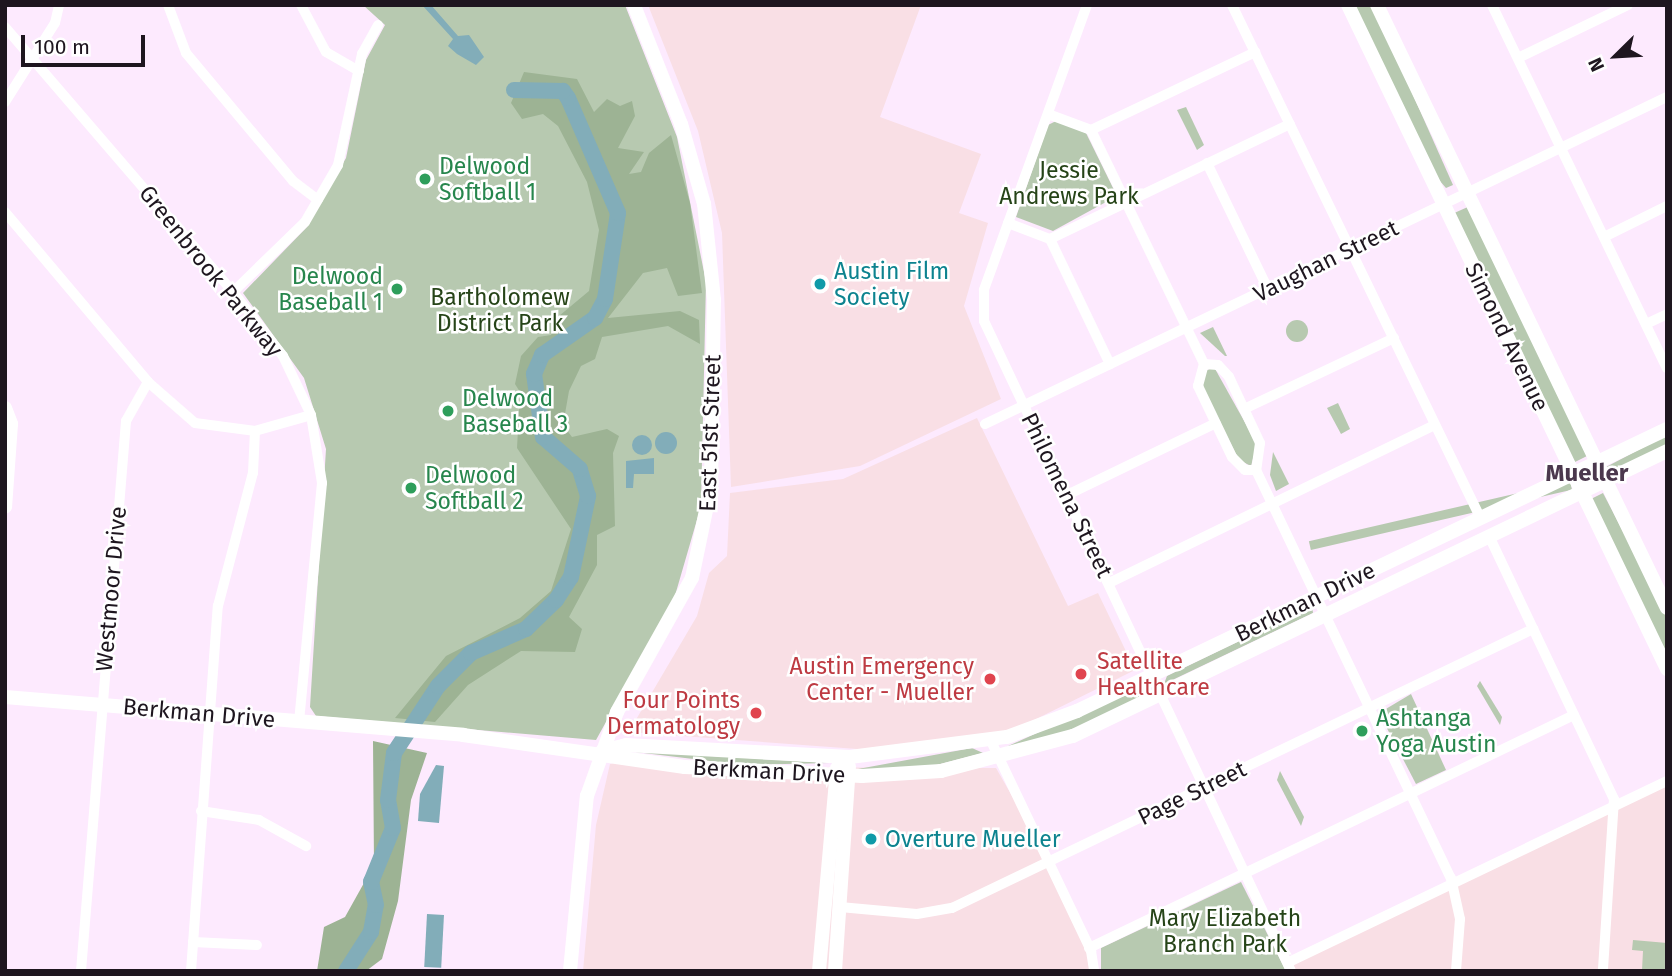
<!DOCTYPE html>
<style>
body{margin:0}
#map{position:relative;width:1672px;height:976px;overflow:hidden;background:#fdeafe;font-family:"Fira Sans",sans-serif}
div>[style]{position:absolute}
.commercial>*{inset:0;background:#f9dfe5}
.green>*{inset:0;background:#b7c9b0;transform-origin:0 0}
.round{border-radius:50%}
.forest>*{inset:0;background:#9db394}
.water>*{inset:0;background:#82adb9;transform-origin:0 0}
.river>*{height:16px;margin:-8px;padding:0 8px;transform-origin:8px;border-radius:8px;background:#82adb9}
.street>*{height:10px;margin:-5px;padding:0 5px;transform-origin:5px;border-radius:5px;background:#fff}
.secondary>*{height:14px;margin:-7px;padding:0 7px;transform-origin:7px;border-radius:7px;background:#fff}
.dots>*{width:19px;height:19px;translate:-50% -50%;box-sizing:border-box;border:4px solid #fff;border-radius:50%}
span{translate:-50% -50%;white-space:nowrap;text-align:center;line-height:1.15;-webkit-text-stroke:5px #fff;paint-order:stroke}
.leisure-label{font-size:23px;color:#27864d}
.left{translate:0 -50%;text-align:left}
.right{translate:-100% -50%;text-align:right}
.park-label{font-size:23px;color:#264418}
.street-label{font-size:23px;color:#1e161f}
.culture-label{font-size:23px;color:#0d838f}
.health-label{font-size:23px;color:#be3a42}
.neighbourhood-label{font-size:24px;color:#4b384d;font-weight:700}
.frame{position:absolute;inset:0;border:7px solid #1e161f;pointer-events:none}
.north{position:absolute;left:1581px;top:21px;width:70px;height:70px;-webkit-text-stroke:5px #fff;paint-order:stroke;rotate:246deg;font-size:19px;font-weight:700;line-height:28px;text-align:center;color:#1e161f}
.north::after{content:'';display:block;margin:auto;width:24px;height:32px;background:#1e161f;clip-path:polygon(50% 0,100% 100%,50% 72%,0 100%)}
.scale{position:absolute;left:21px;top:35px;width:124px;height:32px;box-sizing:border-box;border:4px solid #1e161f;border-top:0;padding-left:9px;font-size:21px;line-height:24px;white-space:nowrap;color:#1e161f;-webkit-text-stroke:5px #fff;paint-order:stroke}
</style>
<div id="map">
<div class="commercial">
<i style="clip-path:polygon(648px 5px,921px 5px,880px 117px,981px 154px,959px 213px,988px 223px,964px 306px,1001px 399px,860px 466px,731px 487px,722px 233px,698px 131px)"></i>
<i style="clip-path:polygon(977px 418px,1068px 606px,1098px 593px,1135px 670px,1014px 730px,871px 750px,641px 733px,634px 723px,697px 616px,709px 573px,727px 556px,730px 493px,843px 479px)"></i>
<i style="clip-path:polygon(624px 760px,681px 767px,996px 768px,1049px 861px,1091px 951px,1094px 971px,583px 971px,596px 825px,610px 764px)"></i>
<i style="clip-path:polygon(1667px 781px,1667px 971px,1291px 971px,1289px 962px)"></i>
</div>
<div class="green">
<i style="clip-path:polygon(363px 5px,625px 5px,677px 137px,706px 282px,701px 506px,674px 599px,596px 740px,316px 716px,310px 707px,326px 449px,304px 378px,243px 293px,307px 227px,346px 158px,366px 60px,385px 25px)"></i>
<i style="clip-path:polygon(1352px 5px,1373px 5px,1453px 185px,1446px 188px,1439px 180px)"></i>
<i style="clip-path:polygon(1186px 107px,1204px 145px,1197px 150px,1177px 110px)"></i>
<i style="clip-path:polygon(1056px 121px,1086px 133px,1117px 196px,1053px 231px,1016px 217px,1048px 125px)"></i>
<i style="clip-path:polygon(1470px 206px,1587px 456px,1573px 463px,1452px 214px)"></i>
<i class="round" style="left:1286px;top:320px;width:22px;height:22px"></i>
<i style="clip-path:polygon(1213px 327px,1227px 356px,1225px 356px,1200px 333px)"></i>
<i style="clip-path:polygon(1214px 367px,1257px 444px,1251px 466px,1239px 460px,1204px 391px,1201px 373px)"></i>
<i style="clip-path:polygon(1338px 403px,1350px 429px,1341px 434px,1327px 408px)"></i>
<i style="clip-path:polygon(1667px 435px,1667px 447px,1610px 473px,1606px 467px)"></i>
<i style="clip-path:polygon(1273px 452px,1289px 484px,1276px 491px,1270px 475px)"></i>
<i style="left:1570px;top:481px;width:9px;height:268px;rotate:77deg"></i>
<i style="clip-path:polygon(1603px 493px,1667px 616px,1667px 661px,1591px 499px)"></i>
<i style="clip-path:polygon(1312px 606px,1313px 613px,1164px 684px,1167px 676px)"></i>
<i style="clip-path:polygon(1480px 681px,1502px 717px,1500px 725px,1477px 686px)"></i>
<i style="clip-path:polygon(1145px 684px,1146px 694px,1075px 730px,1006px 747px)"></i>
<i style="clip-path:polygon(1411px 694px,1446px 770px,1416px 784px,1379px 713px)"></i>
<i style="clip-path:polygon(972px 748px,983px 753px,913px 771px,858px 769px)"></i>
<i style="clip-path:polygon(627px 751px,830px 763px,743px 765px)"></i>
<i style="clip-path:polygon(1280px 771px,1304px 817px,1301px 826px,1277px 780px)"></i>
<i style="clip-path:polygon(1241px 882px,1286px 971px,1101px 971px,1101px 948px)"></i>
<i style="clip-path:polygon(1633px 940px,1667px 943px,1667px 971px,1642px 970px,1643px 951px,1632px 950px)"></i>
</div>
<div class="forest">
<i style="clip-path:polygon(524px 72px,577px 79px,594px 112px,607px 99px,620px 106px,632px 101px,635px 116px,618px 148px,644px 152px,629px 174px,641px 172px,649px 153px,671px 135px,690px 203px,702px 293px,678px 296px,667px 268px,643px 273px,608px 318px,680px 311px,699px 320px,700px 344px,668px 326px,602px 337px,595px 359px,581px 366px,569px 391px,563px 425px,572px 437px,607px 429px,619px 436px,613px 453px,615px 526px,597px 535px,597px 565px,569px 617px,582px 629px,575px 652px,521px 651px,468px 685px,435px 722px,395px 718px,446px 656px,520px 618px,551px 591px,571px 529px,517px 448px,520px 392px,515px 384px,521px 356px,538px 337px,551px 335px,559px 316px,589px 291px,599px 230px,587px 182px,558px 126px,543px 114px,522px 119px,511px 103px)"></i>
<i style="clip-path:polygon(373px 741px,427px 753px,411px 800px,398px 901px,382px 959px,366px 971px,317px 971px,324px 927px,345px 917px,374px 865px)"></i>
</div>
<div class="water">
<i style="clip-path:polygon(422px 5px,431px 5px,458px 36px,469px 35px,484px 57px,476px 65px,457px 54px,448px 46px,453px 39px)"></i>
<i class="round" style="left:655px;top:432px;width:22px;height:22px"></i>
<i class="round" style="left:632px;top:435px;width:20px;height:20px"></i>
<i style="clip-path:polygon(654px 458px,654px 474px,634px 474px,633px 488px,626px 488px,626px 461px)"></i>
<i style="clip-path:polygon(436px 765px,444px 766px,439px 823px,418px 821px,420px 794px)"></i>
<i style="left:427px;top:914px;width:17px;height:53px;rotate:3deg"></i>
</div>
<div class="river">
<i style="left:346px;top:971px;width:46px;rotate:-57.3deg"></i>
<i style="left:371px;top:932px;width:27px;rotate:-80deg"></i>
<i style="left:376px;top:905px;width:24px;rotate:-102deg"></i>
<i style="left:371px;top:882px;width:58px;rotate:-67.8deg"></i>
<i style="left:393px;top:828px;width:28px;rotate:-100deg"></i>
<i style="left:388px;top:800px;width:47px;rotate:-82.7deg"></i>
<i style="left:394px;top:753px;width:80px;rotate:-56.7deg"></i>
<i style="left:438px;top:686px;width:47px;rotate:-45deg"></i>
<i style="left:471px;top:653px;width:60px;rotate:-23.6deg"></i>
<i style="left:526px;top:629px;width:42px;rotate:-44deg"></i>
<i style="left:556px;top:600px;width:27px;rotate:-57deg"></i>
<i style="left:571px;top:577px;width:83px;rotate:-78.1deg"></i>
<i style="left:588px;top:496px;width:28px;rotate:-107deg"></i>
<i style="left:580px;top:469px;width:49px;rotate:-139.1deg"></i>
<i style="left:543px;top:437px;width:64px;rotate:-98.1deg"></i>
<i style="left:534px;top:374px;width:21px;rotate:-67deg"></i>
<i style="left:542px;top:355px;width:65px;rotate:-34.9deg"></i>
<i style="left:595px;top:318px;width:21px;rotate:-62deg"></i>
<i style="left:605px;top:299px;width:87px;rotate:-81.4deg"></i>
<i style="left:618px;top:213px;width:125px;rotate:-113.5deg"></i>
<i style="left:568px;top:98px;width:9px;rotate:-126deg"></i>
<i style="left:563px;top:91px;width:49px;rotate:-178.8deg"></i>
</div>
<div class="street">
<i style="left:168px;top:5px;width:51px;rotate:69.4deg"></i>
<i style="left:186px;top:53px;width:167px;rotate:50.1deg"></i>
<i style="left:293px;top:181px;width:31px;rotate:37deg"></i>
<i style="left:301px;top:5px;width:53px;rotate:62deg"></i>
<i style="left:326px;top:52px;width:38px;rotate:30deg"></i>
<i style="left:1087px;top:5px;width:303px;rotate:109.9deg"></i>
<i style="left:984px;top:290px;width:31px;rotate:90deg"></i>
<i style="left:984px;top:321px;width:719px;rotate:64.72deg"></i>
<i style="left:1232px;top:5px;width:569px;rotate:64.16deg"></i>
<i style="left:1492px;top:5px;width:403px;rotate:64.3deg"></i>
<i style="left:5px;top:27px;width:350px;rotate:49.3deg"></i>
<i style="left:233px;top:292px;width:81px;rotate:52deg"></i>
<i style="left:283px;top:356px;width:65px;rotate:64.6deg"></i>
<i style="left:311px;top:415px;width:69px;rotate:80.8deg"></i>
<i style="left:322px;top:483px;width:241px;rotate:95.5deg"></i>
<i style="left:1518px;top:58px;width:122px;rotate:-25.7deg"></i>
<i style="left:5px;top:102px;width:93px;rotate:-57.7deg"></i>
<i style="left:55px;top:23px;width:18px;rotate:-77deg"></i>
<i style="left:1048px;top:114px;width:46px;rotate:20.4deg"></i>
<i style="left:1091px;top:130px;width:260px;rotate:64.2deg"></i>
<i style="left:1091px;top:130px;width:182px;rotate:-25.4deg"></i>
<i style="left:1207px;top:163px;width:140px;rotate:64.2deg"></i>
<i style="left:5px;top:212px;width:222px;rotate:49.9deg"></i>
<i style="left:148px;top:382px;width:62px;rotate:41.1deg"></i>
<i style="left:195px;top:423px;width:61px;rotate:7.6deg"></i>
<i style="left:255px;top:431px;width:58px;rotate:-15.9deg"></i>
<i style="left:1008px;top:223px;width:45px;rotate:20.9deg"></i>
<i style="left:1050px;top:239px;width:139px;rotate:64.4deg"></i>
<i style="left:1604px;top:237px;width:70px;rotate:-26.2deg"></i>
<i style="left:1050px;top:239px;width:266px;rotate:-25.6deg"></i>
<i style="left:233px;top:292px;width:100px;rotate:-44.2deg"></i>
<i style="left:305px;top:222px;width:66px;rotate:-59.9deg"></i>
<i style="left:338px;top:165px;width:114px;rotate:-77.8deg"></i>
<i style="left:362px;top:54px;width:33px;rotate:-61deg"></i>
<i style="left:1646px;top:324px;width:23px;rotate:-25deg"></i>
<i style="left:1204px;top:364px;width:14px;rotate:4deg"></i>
<i style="left:1218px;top:365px;width:16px;rotate:47deg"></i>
<i style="left:1229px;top:377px;width:73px;rotate:64.8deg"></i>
<i style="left:1260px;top:443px;width:27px;rotate:98deg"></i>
<i style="left:1256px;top:470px;width:11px;rotate:180deg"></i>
<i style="left:1245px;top:470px;width:18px;rotate:-135deg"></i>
<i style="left:1232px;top:457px;width:79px;rotate:-115.6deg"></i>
<i style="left:1198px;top:386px;width:23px;rotate:-75deg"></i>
<i style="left:1244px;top:409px;width:166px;rotate:-25.3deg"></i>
<i style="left:985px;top:424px;width:756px;rotate:-25.62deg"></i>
<i style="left:1256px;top:470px;width:452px;rotate:64.5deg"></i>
<i style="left:1451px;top:878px;width:42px;rotate:77.6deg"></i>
<i style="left:1460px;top:919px;width:52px;rotate:94.4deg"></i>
<i style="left:1067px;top:495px;width:165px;rotate:-25.8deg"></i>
<i style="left:1490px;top:538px;width:289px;rotate:64.6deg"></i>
<i style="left:1614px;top:799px;width:172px;rotate:93.7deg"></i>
<i style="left:1109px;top:583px;width:362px;rotate:-25.9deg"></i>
<i style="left:991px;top:741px;width:233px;rotate:64.5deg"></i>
<i style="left:1091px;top:951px;width:20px;rotate:81deg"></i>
<i style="left:201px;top:811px;width:59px;rotate:8.8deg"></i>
<i style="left:259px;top:820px;width:54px;rotate:29deg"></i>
<i style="left:840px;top:907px;width:77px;rotate:5.2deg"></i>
<i style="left:917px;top:914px;width:36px;rotate:-10deg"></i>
<i style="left:952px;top:908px;width:645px;rotate:-25.65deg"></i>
<i style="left:193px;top:942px;width:64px;rotate:2.7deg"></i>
<i style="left:1089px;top:948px;width:538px;rotate:-25.66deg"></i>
<i style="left:1289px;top:962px;width:419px;rotate:-25.6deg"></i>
<i style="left:81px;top:971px;width:552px;rotate:-85.32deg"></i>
<i style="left:126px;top:421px;width:45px;rotate:-60.6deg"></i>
<i style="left:191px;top:971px;width:366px;rotate:-85.8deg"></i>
<i style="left:218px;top:606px;width:138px;rotate:-75.3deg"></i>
<i style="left:253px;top:473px;width:42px;rotate:-87.3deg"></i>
</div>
<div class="secondary">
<i style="left:1348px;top:5px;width:737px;rotate:64.34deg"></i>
<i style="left:1377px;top:5px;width:669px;rotate:64.32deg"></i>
<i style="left:5px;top:408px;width:17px;rotate:69deg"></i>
<i style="left:11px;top:424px;width:83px;rotate:94.1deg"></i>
<i style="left:5px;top:697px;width:460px;rotate:4.7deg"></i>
<i style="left:463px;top:735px;width:224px;rotate:8.2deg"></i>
<i style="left:685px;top:767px;width:177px;rotate:2.9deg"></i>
<i style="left:862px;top:776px;width:79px;rotate:-3.6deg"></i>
<i style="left:941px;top:771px;width:137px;rotate:-14.9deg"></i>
<i style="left:1073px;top:736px;width:659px;rotate:-25.63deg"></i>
<i style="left:602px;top:751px;width:25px;rotate:-14deg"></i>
<i style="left:626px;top:745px;width:224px;rotate:3.1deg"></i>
<i style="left:850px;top:757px;width:158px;rotate:-7.3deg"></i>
<i style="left:1007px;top:737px;width:75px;rotate:-20.4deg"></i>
<i style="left:1077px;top:711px;width:654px;rotate:-25.55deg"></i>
<i style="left:570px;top:971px;width:176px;rotate:-84.5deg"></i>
<i style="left:587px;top:796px;width:89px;rotate:-70.3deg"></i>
<i style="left:617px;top:712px;width:154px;rotate:-60.8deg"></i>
<i style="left:692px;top:578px;width:94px;rotate:-78.3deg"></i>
<i style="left:711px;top:486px;width:186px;rotate:-89.1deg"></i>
<i style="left:714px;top:300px;width:97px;rotate:-95.9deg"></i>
<i style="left:704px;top:204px;width:83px;rotate:-106deg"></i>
<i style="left:681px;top:124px;width:128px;rotate:-111.6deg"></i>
<i style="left:819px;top:971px;width:204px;rotate:-84.9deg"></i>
<i style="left:835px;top:971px;width:205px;rotate:-86.1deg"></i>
</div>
<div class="dots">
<i style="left:425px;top:179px;background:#2e9e5b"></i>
<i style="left:820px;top:284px;background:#0f9aa8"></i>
<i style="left:397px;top:289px;background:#2e9e5b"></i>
<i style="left:448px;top:411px;background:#2e9e5b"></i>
<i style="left:411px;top:488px;background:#2e9e5b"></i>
<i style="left:1081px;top:674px;background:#e0444e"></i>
<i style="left:990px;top:679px;background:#e0444e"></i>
<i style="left:756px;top:713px;background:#e0444e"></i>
<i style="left:1362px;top:731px;background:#2e9e5b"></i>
<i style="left:871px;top:839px;background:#0f9aa8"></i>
</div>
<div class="leisure-label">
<span class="left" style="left:439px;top:179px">Delwood<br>Softball 1</span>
<span class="right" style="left:383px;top:289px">Delwood<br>Baseball 1</span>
<span class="left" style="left:462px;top:411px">Delwood<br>Baseball 3</span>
<span class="left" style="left:425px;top:488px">Delwood<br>Softball 2</span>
<span class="left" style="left:1376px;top:731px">Ashtanga<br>Yoga Austin</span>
</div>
<div class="park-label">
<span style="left:1069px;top:183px">Jessie<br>Andrews Park</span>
<span style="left:500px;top:310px">Bartholomew<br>District Park</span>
<span style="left:1225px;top:931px">Mary Elizabeth<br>Branch Park</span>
</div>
<div class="street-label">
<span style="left:1326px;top:261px;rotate:-26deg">Vaughan Street</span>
<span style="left:211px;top:271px;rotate:51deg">Greenbrook Parkway</span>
<span style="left:1507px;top:337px;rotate:64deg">Simond Avenue</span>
<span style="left:710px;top:433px;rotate:-88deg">East 51st Street</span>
<span style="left:1067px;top:495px;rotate:64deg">Philomena Street</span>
<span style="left:111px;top:589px;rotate:-85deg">Westmoor Drive</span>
<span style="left:1305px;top:602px;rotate:-26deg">Berkman Drive</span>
<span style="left:199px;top:713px;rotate:5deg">Berkman Drive</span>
<span style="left:769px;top:771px;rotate:3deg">Berkman Drive</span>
<span style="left:1192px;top:793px;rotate:-26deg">Page Street</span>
</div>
<div class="culture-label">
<span class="left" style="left:834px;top:284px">Austin Film<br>Society</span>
<span class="left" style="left:885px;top:839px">Overture Mueller</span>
</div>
<div class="health-label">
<span class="left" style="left:1097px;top:674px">Satellite<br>Healthcare</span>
<span class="right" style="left:974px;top:679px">Austin Emergency<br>Center - Mueller</span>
<span class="right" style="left:740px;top:713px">Four Points<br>Dermatology</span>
</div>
<div class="neighbourhood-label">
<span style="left:1587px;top:474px">Mueller</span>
</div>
<div class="frame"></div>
<div class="north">N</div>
<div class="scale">100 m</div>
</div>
